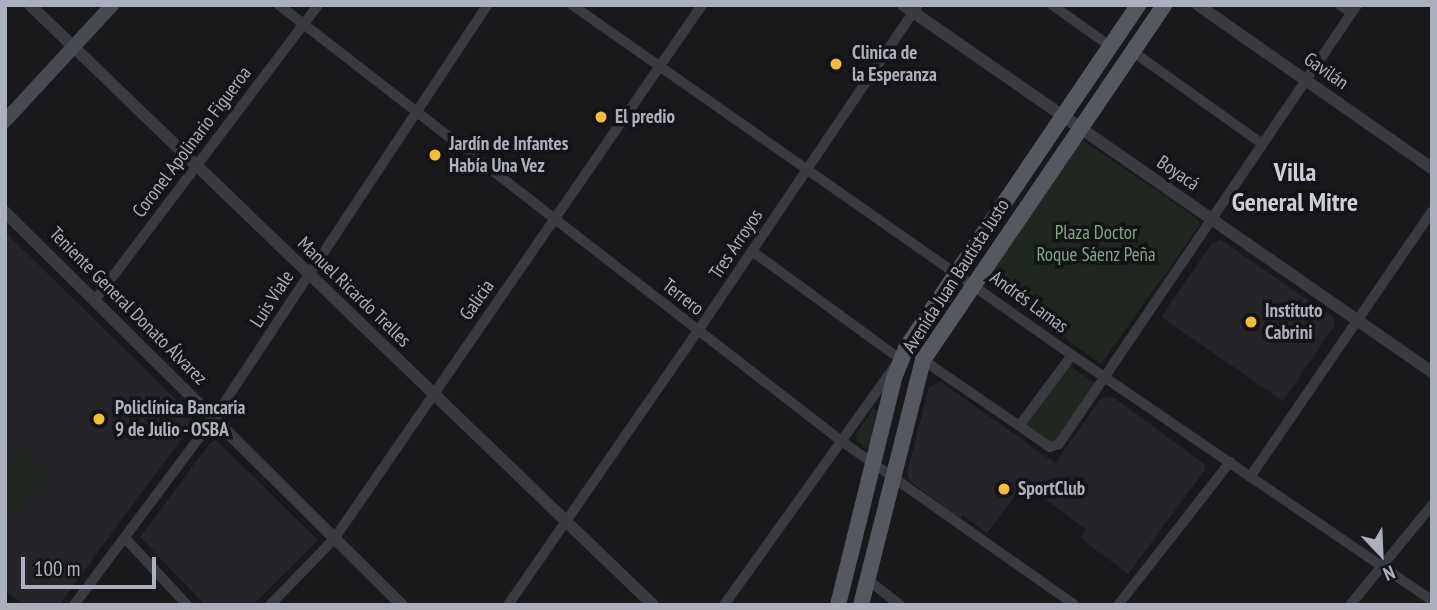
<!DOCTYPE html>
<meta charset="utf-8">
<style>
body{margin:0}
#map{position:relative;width:1437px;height:610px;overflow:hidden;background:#19191c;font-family:"PT Sans Narrow",sans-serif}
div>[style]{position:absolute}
.built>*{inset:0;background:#252529}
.green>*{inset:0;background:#1f2720;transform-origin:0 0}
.minor>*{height:10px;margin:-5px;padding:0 5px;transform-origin:5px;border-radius:5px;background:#3a3b41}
.tertiary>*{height:12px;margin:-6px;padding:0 6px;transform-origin:6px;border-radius:6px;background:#3a3b41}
.secondary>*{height:14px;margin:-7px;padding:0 7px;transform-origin:7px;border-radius:7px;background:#484a51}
.primary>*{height:16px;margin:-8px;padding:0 8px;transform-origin:8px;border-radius:8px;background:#565860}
.dots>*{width:19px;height:19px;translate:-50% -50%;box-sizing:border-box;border:4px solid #141417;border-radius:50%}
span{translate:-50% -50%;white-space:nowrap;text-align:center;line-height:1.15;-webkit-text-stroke:7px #141417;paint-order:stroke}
.poi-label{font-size:19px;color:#abb0bc;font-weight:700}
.left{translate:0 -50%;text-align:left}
.street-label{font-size:19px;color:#abb0bc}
.park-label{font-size:19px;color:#82a785}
.district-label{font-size:26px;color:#cdcfd8;font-weight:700}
.frame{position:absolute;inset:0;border:7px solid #abb0bc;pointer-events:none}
.north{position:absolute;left:1346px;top:519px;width:70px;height:70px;-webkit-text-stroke:5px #141417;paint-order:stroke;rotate:157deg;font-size:19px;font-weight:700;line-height:28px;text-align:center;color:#abb0bc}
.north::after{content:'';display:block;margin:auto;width:24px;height:32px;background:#abb0bc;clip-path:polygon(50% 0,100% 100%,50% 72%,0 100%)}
.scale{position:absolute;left:21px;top:557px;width:135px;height:32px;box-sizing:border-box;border:4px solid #abb0bc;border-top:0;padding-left:9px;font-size:21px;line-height:24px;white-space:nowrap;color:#abb0bc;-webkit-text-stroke:5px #141417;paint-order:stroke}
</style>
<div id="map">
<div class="built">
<i style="clip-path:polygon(5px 232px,192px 415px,193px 423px,59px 605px,25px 605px,5px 591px)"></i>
<i style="clip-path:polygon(1221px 240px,1334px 318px,1335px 325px,1283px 401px,1161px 317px,1212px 243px)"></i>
<i style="clip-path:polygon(941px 382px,1055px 463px,1101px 398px,1113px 397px,1204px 464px,1205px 470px,1128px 574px,1080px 538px,1086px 529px,1024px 484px,987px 533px,963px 515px,960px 519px,910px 481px,907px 474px,929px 387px)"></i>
<i style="clip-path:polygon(216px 440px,318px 540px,253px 605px,205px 605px,140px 537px,209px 444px)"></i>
</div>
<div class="green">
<i style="clip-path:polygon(1084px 141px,1198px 219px,1200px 225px,1101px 364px,984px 281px,1077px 142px)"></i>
<i style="left:1063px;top:361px;width:42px;height:77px;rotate:35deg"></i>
<i style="clip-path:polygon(873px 409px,881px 413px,870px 446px,866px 448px,857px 440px,856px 434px)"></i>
<i style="clip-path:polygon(22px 446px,51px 473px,5px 521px,5px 464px)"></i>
</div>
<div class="minor">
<i style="left:279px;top:5px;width:710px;rotate:37.79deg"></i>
<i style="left:840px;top:440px;width:287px;rotate:35.1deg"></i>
<i style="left:572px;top:5px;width:610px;rotate:34.99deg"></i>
<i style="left:1072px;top:355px;width:436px;rotate:34.3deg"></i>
<i style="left:1052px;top:5px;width:71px;rotate:35.3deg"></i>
<i style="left:1340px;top:5px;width:14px;rotate:34deg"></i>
<i style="left:1132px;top:51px;width:158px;rotate:35.5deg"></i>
<i style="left:95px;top:300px;width:370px;rotate:-52.9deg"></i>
<i style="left:923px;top:360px;width:154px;rotate:34.4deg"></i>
<i style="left:1050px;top:447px;width:9px;rotate:-18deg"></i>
<i style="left:1059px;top:444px;width:531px;rotate:-55.83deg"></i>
<i style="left:1019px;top:426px;width:89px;rotate:-53.3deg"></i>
<i style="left:1250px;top:477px;width:322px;rotate:-55.6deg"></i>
<i style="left:125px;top:538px;width:91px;rotate:47.2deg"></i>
<i style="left:868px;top:580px;width:41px;rotate:38deg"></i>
<i style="left:74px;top:605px;width:234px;rotate:-53.2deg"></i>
<i style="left:214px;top:418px;width:495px;rotate:-56.5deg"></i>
<i style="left:270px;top:605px;width:92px;rotate:-45.9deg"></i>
<i style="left:334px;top:539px;width:649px;rotate:-55.43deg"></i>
<i style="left:508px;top:605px;width:333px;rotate:-55.3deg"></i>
<i style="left:698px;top:331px;width:393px;rotate:-56deg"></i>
<i style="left:724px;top:605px;width:302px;rotate:-54.4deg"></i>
<i style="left:900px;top:359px;width:183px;rotate:-143.9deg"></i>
<i style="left:1118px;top:605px;width:182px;rotate:-51.9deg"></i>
<i style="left:1350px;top:605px;width:129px;rotate:-50.6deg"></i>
</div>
<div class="tertiary">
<i style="left:30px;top:5px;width:865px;rotate:43.92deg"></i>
<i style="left:903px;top:5px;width:644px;rotate:34.75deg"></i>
<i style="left:1198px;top:5px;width:285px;rotate:34.9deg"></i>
<i style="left:5px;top:212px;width:559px;rotate:44.71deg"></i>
</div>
<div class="secondary">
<i style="left:5px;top:121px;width:158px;rotate:-47.3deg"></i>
</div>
<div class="primary">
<i style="left:838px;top:605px;width:234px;rotate:-76.1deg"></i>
<i style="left:894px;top:378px;width:32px;rotate:-68deg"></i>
<i style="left:906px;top:348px;width:414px;rotate:-55.9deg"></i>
<i style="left:861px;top:605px;width:253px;rotate:-75.8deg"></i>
<i style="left:923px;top:360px;width:429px;rotate:-55.8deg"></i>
</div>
<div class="dots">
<i style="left:836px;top:64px;background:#f9bc34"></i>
<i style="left:601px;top:117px;background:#f9bc34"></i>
<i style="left:435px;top:155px;background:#f9bc34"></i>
<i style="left:1251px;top:322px;background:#f9bc34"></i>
<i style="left:99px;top:419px;background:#f9bc34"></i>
<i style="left:1004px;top:489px;background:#f9bc34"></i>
</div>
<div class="poi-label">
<span class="left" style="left:852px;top:64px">Clinica de<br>la Esperanza</span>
<span class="left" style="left:615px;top:117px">El predio</span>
<span class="left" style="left:449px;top:155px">Jardín de Infantes<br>Había Una Vez</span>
<span class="left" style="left:1265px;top:322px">Instituto<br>Cabrini</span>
<span class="left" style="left:115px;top:419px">Policlínica Bancaria<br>9 de Julio - OSBA</span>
<span class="left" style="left:1018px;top:489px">SportClub</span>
</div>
<div class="street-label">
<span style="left:1326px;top:71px;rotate:35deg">Gavilán</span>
<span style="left:192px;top:142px;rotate:-53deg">Coronel Apolinario Figueroa</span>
<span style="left:1178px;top:173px;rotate:34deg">Boyacá</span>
<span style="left:736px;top:244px;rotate:-56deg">Tres Arroyos</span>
<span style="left:956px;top:276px;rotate:-57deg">Avenida Juan Bautista Justo</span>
<span style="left:354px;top:292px;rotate:44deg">Manuel Ricardo Trelles</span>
<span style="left:683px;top:297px;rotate:38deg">Terrero</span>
<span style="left:272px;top:299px;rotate:-57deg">Luis Viale</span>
<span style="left:477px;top:300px;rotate:-55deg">Galicia</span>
<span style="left:1029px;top:302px;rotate:36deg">Andrés Lamas</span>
<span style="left:128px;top:306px;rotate:45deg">Teniente General Donato Álvarez</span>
</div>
<div class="park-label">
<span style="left:1096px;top:244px">Plaza Doctor<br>Roque Sáenz Peña</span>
</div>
<div class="district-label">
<span style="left:1295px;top:187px">Villa<br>General Mitre</span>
</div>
<div class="frame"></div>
<div class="north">N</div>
<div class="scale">100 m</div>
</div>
